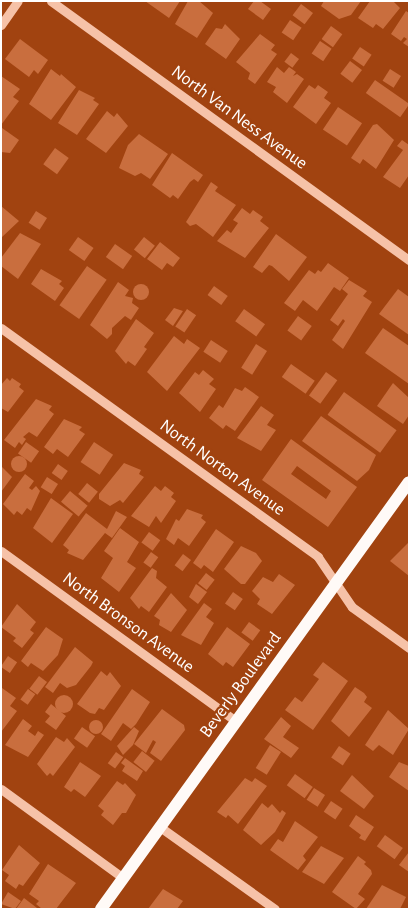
<!DOCTYPE html>
<style>
body{margin:0}
#map{position:relative;width:410px;height:910px;overflow:hidden;background:#a14310;font-family:"Alegreya Sans",sans-serif}
div>[style]{position:absolute}
.building>*{inset:0;background:#c96e3e;transform-origin:0 0}
.round{border-radius:50%}
.minor>*{height:9px;margin:-4.5px;padding:0 4.5px;transform-origin:4.5px;border-radius:4.5px;background:#f6c2a8}
.major>*{height:12px;margin:-6px;padding:0 6px;transform-origin:6px;border-radius:6px;background:#fffaf7}
span{translate:-50% -50%;white-space:nowrap;text-align:center;line-height:1.15;-webkit-text-stroke:4.5px #a14310;paint-order:stroke}
.street-label{font-size:18px;color:#fff}
.frame{position:absolute;inset:0;border:2px solid #fff;pointer-events:none}
</style>
<div id="map">
<div class="building">
<i style="clip-path:polygon(145px 1px,180px 1px,169px 18px)"></i>
<i style="clip-path:polygon(188px 1px,199px 1px,213px 13px,197px 38px,175px 24px)"></i>
<i style="clip-path:polygon(254px 1px,260px 1px,271px 9px,263px 20px,248px 9px)"></i>
<i style="clip-path:polygon(324px 1px,361px 1px,351px 15px,339px 19px,321px 6px)"></i>
<i style="clip-path:polygon(370px 1px,393px 1px,400px 8px,383px 29px,376px 24px,373px 28px,358px 18px)"></i>
<i style="left:301px;top:4px;width:15px;height:14px;rotate:37deg"></i>
<i style="clip-path:polygon(406px 11px,409px 13px,409px 47px,403px 43px,407px 39px,404px 37px,401px 41px,391px 34px)"></i>
<i style="left:290px;top:20px;width:14px;height:15px;rotate:34deg"></i>
<i style="clip-path:polygon(225px 24px,240px 39px,226px 59px,205px 44px,216px 28px,222px 29px)"></i>
<i style="left:331px;top:26px;width:14px;height:16px;rotate:36deg"></i>
<i style="clip-path:polygon(260px 34px,275px 45px,271px 50px,277px 54px,255px 84px,248px 79px,250px 73px,236px 62px)"></i>
<i style="clip-path:polygon(20px 39px,48px 60px,38px 74px,34px 70px,29px 77px,5px 59px)"></i>
<i style="left:320px;top:41px;width:14px;height:15px;rotate:34deg"></i>
<i style="left:360px;top:47px;width:14px;height:14px;rotate:34deg"></i>
<i style="left:291px;top:53px;width:10px;height:11px;rotate:37deg"></i>
<i style="left:350px;top:61px;width:15px;height:16px;rotate:37deg"></i>
<i style="clip-path:polygon(277px 67px,284px 73px,289px 67px,296px 72px,293px 76px,297px 74px,304px 79px,287px 103px,273px 92px,276px 87px,267px 82px)"></i>
<i style="clip-path:polygon(51px 69px,60px 76px,61px 74px,76px 87px,51px 120px,29px 104px)"></i>
<i style="left:390px;top:69px;width:13px;height:14px;rotate:32deg"></i>
<i style="clip-path:polygon(1px 76px,20px 89px,13px 97px,19px 101px,1px 125px)"></i>
<i style="left:375px;top:80px;width:42px;height:16px;rotate:35deg"></i>
<i style="clip-path:polygon(309px 85px,315px 89px,318px 85px,328px 92px,324px 98px,331px 103px,316px 124px,293px 107px)"></i>
<i style="clip-path:polygon(79px 90px,95px 98px,93px 100px,99px 104px,77px 135px,58px 123px)"></i>
<i style="left:338px;top:107px;width:29px;height:27px;rotate:34deg"></i>
<i style="clip-path:polygon(107px 111px,114px 117px,117px 113px,128px 126px,106px 153px,86px 139px)"></i>
<i style="clip-path:polygon(377px 124px,394px 140px,376px 169px,363px 159px,360px 164px,351px 158px,373px 125px)"></i>
<i style="clip-path:polygon(2px 128px,19px 140px,10px 153px,1px 152px)"></i>
<i style="clip-path:polygon(139px 134px,168px 154px,150px 179px,141px 173px,135px 176px,119px 168px,128px 145px)"></i>
<i style="clip-path:polygon(402px 140px,409px 145px,409px 175px,400px 188px,383px 177px,403px 150px,397px 146px)"></i>
<i style="left:55px;top:148px;width:17px;height:20px;rotate:36deg"></i>
<i style="clip-path:polygon(172px 153px,203px 175px,198px 182px,194px 179px,190px 182px,178px 199px,173px 195px,170px 198px,152px 185px)"></i>
<i style="clip-path:polygon(211px 182px,218px 187px,215px 191px,236px 205px,213px 237px,196px 224px,190px 226px,186px 222px)"></i>
<i style="clip-path:polygon(1px 206px,19px 221px,1px 238px)"></i>
<i style="clip-path:polygon(242px 208px,250px 214px,253px 210px,263px 217px,260px 221px,269px 228px,245px 258px,217px 241px,227px 230px,231px 233px,238px 223px,233px 220px)"></i>
<i style="left:36px;top:211px;width:13px;height:14px;rotate:32deg"></i>
<i style="clip-path:polygon(20px 233px,41px 244px,18px 279px,1px 266px,1px 258px)"></i>
<i style="clip-path:polygon(276px 234px,307px 257px,289px 281px,272px 266px,269px 265px,262px 273px,253px 267px)"></i>
<i style="left:78px;top:237px;width:19px;height:16px;rotate:35deg"></i>
<i style="left:144px;top:237px;width:14px;height:16px;rotate:39deg"></i>
<i style="clip-path:polygon(160px 242px,180px 258px,173px 267px,167px 263px,162px 270px,147px 259px)"></i>
<i style="left:115px;top:244px;width:21px;height:16px;rotate:35deg"></i>
<i style="clip-path:polygon(328px 263px,349px 278px,340px 291px,334px 287px,317px 311px,303px 300px,295px 311px,284px 303px,309px 270px,315px 274px,318px 270px,321px 272px)"></i>
<i style="left:87px;top:266px;width:24px;height:48px;rotate:35deg"></i>
<i style="clip-path:polygon(41px 269px,62px 281px,59px 284px,64px 288px,55px 301px,31px 284px)"></i>
<i style="clip-path:polygon(349px 280px,367px 291px,363px 296px,372px 302px,343px 349px,332px 340px,345px 321px,343px 319px,338px 326px,330px 320px,348px 294px,342px 289px)"></i>
<i style="clip-path:polygon(118px 282px,129px 290px,125px 296px,133px 298px,132px 303px,139px 308px,131px 320px,125px 316px,112px 328px,112px 334px,107px 339px,90px 325px)"></i>
<i class="round" style="left:133px;top:284px;width:16px;height:16px"></i>
<i style="left:214px;top:286px;width:17px;height:11px;rotate:36deg"></i>
<i style="clip-path:polygon(398px 289px,409px 297px,409px 335px,379px 314px)"></i>
<i style="clip-path:polygon(174px 308px,183px 311px,173px 326px,165px 320px)"></i>
<i style="left:187px;top:309px;width:11px;height:21px;rotate:34deg"></i>
<i style="left:244px;top:309px;width:26px;height:15px;rotate:36deg"></i>
<i style="left:298px;top:316px;width:17px;height:18px;rotate:36deg"></i>
<i style="clip-path:polygon(136px 319px,154px 333px,144px 347px,147px 349px,135px 366px,128px 361px,126px 364px,115px 351px)"></i>
<i style="clip-path:polygon(383px 328px,409px 346px,409px 384px,365px 353px)"></i>
<i style="clip-path:polygon(174px 336px,184px 344px,187px 339px,200px 348px,167px 391px,147px 372px)"></i>
<i style="left:211px;top:340px;width:20px;height:14px;rotate:33deg"></i>
<i style="left:256px;top:344px;width:13px;height:28px;rotate:32deg"></i>
<i style="left:291px;top:364px;width:29px;height:16px;rotate:35deg"></i>
<i style="clip-path:polygon(203px 370px,214px 379px,209px 384px,216px 389px,200px 412px,179px 393px,195px 372px,199px 375px)"></i>
<i style="left:326px;top:372px;width:14px;height:29px;rotate:36deg"></i>
<i style="clip-path:polygon(7px 378px,10px 381px,12px 378px,21px 384px,19px 387px,24px 391px,8px 412px,1px 408px,1px 385px)"></i>
<i style="clip-path:polygon(393px 383px,409px 398px,409px 415px,403px 424px,377px 406px)"></i>
<i style="clip-path:polygon(245px 387px,259px 397px,235px 431px,226px 425px,223px 429px,209px 418px,219px 405px,223px 408px,235px 388px,242px 391px)"></i>
<i style="left:344px;top:392px;width:65px;height:28px;rotate:36deg"></i>
<i style="clip-path:polygon(36px 399px,52px 406px,49px 410px,54px 414px,37px 437px,29px 432px,23px 437px,26px 439px,22px 445px,19px 442px,15px 448px,4px 440px)"></i>
<i style="clip-path:polygon(261px 406px,274px 415px,267px 425px,276px 430px,261px 451px,237px 438px)"></i>
<i style="clip-path:polygon(321px 416px,376px 455px,369px 470px,357px 481px,302px 441px)"></i>
<i style="clip-path:polygon(64px 419px,82px 427px,79px 430px,85px 434px,68px 457px,57px 449px,53px 454px,44px 447px)"></i>
<i style="clip-path:polygon(evenodd,291px 439px,357px 487px,328px 527px,262px 480px,291px 439px,297px 466px,331px 491px,326px 499px,291px 474px,297px 466px)"></i>
<i style="left:26px;top:442px;width:16px;height:14px;rotate:35deg"></i>
<i style="left:94px;top:442px;width:23px;height:24px;rotate:34deg"></i>
<i class="round" style="left:11px;top:456px;width:16px;height:16px"></i>
<i style="clip-path:polygon(124px 463px,141px 470px,139px 474px,144px 477px,123px 503px,120px 500px,110px 506px,99px 499px,99px 494px)"></i>
<i style="left:58px;top:464px;width:12px;height:11px;rotate:35deg"></i>
<i style="clip-path:polygon(1px 466px,12px 477px,1px 492px)"></i>
<i style="clip-path:polygon(25px 474px,34px 481px,29px 488px,32px 490px,36px 486px,40px 491px,31px 511px,27px 508px,22px 515px,17px 511px,14px 515px,3px 504px)"></i>
<i style="left:47px;top:477px;width:13px;height:12px;rotate:32deg"></i>
<i style="left:87px;top:483px;width:14px;height:14px;rotate:39deg"></i>
<i style="clip-path:polygon(155px 486px,161px 491px,165px 486px,174px 493px,171px 497px,176px 501px,161px 523px,156px 516px,149px 527px,131px 516px)"></i>
<i style="left:70px;top:491px;width:23px;height:14px;rotate:40deg"></i>
<i style="clip-path:polygon(51px 498px,73px 514px,52px 543px,33px 528px)"></i>
<i style="clip-path:polygon(187px 509px,203px 515px,201px 518px,206px 522px,189px 546px,178px 538px,174px 545px,166px 539px,176px 519px,179px 521px)"></i>
<i style="clip-path:polygon(116px 511px,127px 517px,112px 538px,105px 533px,83px 560px,67px 553px,69px 550px,63px 545px,86px 513px,107px 529px)"></i>
<i style="clip-path:polygon(120px 528px,139px 542px,127px 562px,136px 568px,119px 592px,101px 578px,113px 558px,104px 551px)"></i>
<i style="clip-path:polygon(216px 529px,234px 542px,213px 572px,204px 565px,201px 569px,193px 563px)"></i>
<i style="left:149px;top:532px;width:14px;height:13px;rotate:36deg"></i>
<i style="clip-path:polygon(409px 542px,409px 576px,390px 561px)"></i>
<i style="clip-path:polygon(241px 546px,256px 553px,262px 561px,245px 584px,241px 584px,224px 569px)"></i>
<i style="left:151px;top:552px;width:9px;height:13px;rotate:36deg"></i>
<i style="left:183px;top:554px;width:10px;height:14px;rotate:37deg"></i>
<i style="clip-path:polygon(152px 568px,157px 571px,156px 578px,167px 587px,149px 612px,141px 606px,139px 609px,130px 598px)"></i>
<i style="left:206px;top:573px;width:11px;height:13px;rotate:38deg"></i>
<i style="clip-path:polygon(279px 574px,295px 585px,272px 614px,257px 604px,260px 599px,252px 591px,263px 577px,273px 582px)"></i>
<i style="clip-path:polygon(196px 584px,207px 592px,198px 604px,189px 597px)"></i>
<i style="left:233px;top:592px;width:12px;height:14px;rotate:35deg"></i>
<i style="clip-path:polygon(171px 593px,187px 610px,171px 632px,159px 625px,160px 620px,154px 616px)"></i>
<i style="clip-path:polygon(204px 603px,212px 609px,206px 617px,214px 623px,201px 645px,181px 635px)"></i>
<i style="clip-path:polygon(17px 604px,36px 622px,30px 630px,34px 633px,22px 648px,13px 641px,16px 638px,1px 627px)"></i>
<i style="left:249px;top:622px;width:14px;height:13px;rotate:36deg"></i>
<i style="clip-path:polygon(46px 627px,63px 639px,58px 655px,43px 671px,31px 663px,28px 667px,21px 661px)"></i>
<i style="clip-path:polygon(227px 627px,250px 644px,233px 667px,226px 662px,223px 666px,208px 654px)"></i>
<i style="clip-path:polygon(75px 647px,93px 662px,91px 666px,76px 685px,67px 688px,60px 683px,53px 693px,45px 687px)"></i>
<i style="left:8px;top:656px;width:11px;height:13px;rotate:34deg"></i>
<i style="clip-path:polygon(323px 662px,348px 681px,313px 730px,285px 710px,295px 697px,302px 702px,319px 679px,313px 675px)"></i>
<i style="clip-path:polygon(101px 671px,107px 676px,110px 672px,121px 686px,104px 710px,99px 708px,95px 714px,90px 713px,77px 704px)"></i>
<i style="left:39px;top:676px;width:10px;height:16px;rotate:37deg"></i>
<i style="clip-path:polygon(355px 687px,364px 693px,367px 697px,364px 702px,372px 708px,349px 737px,331px 721px)"></i>
<i style="clip-path:polygon(2px 688px,16px 698px,10px 706px,17px 711px,1px 732px)"></i>
<i style="left:28px;top:689px;width:9px;height:13px;rotate:36deg"></i>
<i style="clip-path:polygon(132px 689px,150px 702px,136px 724px,131px 729px,123px 723px,111px 741px,101px 734px)"></i>
<i class="round" style="left:55px;top:695px;width:18px;height:18px"></i>
<i style="clip-path:polygon(51px 704px,66px 716px,56px 730px,45px 722px,50px 716px,45px 712px)"></i>
<i style="clip-path:polygon(162px 709px,184px 725px,185px 730px,161px 761px,150px 753px,156px 742px,153px 740px,146px 753px,134px 744px)"></i>
<i style="clip-path:polygon(388px 710px,409px 729px,393px 755px,379px 745px,373px 751px,365px 745px)"></i>
<i style="clip-path:polygon(281px 717px,291px 726px,283px 737px,299px 748px,291px 758px,264px 739px)"></i>
<i style="clip-path:polygon(23px 719px,32px 726px,28px 731px,35px 736px,38px 731px,44px 735px,28px 757px,5px 745px)"></i>
<i class="round" style="left:89px;top:720px;width:14px;height:14px"></i>
<i style="left:82px;top:727px;width:16px;height:14px;rotate:35deg"></i>
<i style="clip-path:polygon(134px 727px,139px 731px,133px 745px,123px 755px,117px 746px)"></i>
<i style="clip-path:polygon(56px 737px,64px 742px,67px 738px,75px 747px,53px 776px,50px 773px,47px 776px,37px 764px)"></i>
<i style="left:270px;top:745px;width:13px;height:27px;rotate:32deg"></i>
<i style="left:339px;top:746px;width:14px;height:14px;rotate:34deg"></i>
<i style="left:142px;top:751px;width:16px;height:14px;rotate:38deg"></i>
<i style="left:116px;top:752px;width:9px;height:14px;rotate:36deg"></i>
<i style="clip-path:polygon(125px 758px,143px 771px,137px 781px,122px 771px,125px 766px,121px 763px)"></i>
<i style="clip-path:polygon(80px 762px,101px 776px,85px 797px,74px 789px,71px 792px,64px 787px)"></i>
<i style="clip-path:polygon(399px 762px,409px 766px,409px 791px,389px 777px)"></i>
<i style="left:295px;top:774px;width:22px;height:14px;rotate:36deg"></i>
<i style="clip-path:polygon(352px 775px,374px 796px,364px 809px,340px 791px)"></i>
<i style="clip-path:polygon(245px 778px,252px 782px,255px 778px,267px 786px,238px 824px,228px 815px,226px 818px,217px 812px)"></i>
<i style="clip-path:polygon(117px 781px,123px 785px,125px 783px,136px 795px,126px 813px,122px 813px,113px 825px,101px 815px,104px 811px,98px 806px)"></i>
<i style="left:314px;top:788px;width:13px;height:14px;rotate:32deg"></i>
<i style="left:331px;top:801px;width:14px;height:13px;rotate:34deg"></i>
<i style="clip-path:polygon(262px 803px,268px 808px,272px 804px,280px 813px,282px 810px,286px 813px,275px 832px,261px 845px,243px 830px)"></i>
<i style="clip-path:polygon(356px 815px,374px 827px,365px 841px,359px 838px,361px 835px,349px 826px)"></i>
<i style="clip-path:polygon(295px 821px,318px 837px,303px 856px,306px 860px,298px 870px,270px 850px,278px 839px,283px 842px)"></i>
<i style="left:385px;top:835px;width:22px;height:14px;rotate:36deg"></i>
<i style="clip-path:polygon(19px 845px,40px 863px,23px 886px,19px 884px,16px 889px,5px 881px,9px 875px,2px 870px)"></i>
<i style="clip-path:polygon(321px 846px,344px 858px,324px 884px,302px 872px)"></i>
<i style="clip-path:polygon(409px 852px,409px 872px,399px 865px)"></i>
<i style="clip-path:polygon(358px 856px,366px 862px,364px 864px,371px 870px,372px 874px,358px 894px,365px 899px,356px 909px,332px 892px)"></i>
<i style="clip-path:polygon(48px 864px,76px 883px,56px 909px,42px 909px,36px 904px,39px 901px,29px 894px)"></i>
<i style="clip-path:polygon(382px 885px,406px 897px,400px 909px,366px 909px)"></i>
<i style="clip-path:polygon(163px 889px,183px 901px,177px 909px,148px 909px)"></i>
<i style="clip-path:polygon(8px 892px,21px 901px,15px 909px,1px 904px)"></i>
<i style="clip-path:polygon(24px 898px,37px 908px,36px 909px,16px 909px)"></i>
</div>
<div class="minor">
<i style="left:51px;top:1px;width:442px;rotate:35.9deg"></i>
<i style="left:1px;top:25px;width:29px;rotate:-55deg"></i>
<i style="left:1px;top:328px;width:391px;rotate:35.8deg"></i>
<i style="left:318px;top:557px;width:60px;rotate:55.8deg"></i>
<i style="left:352px;top:607px;width:70px;rotate:35.7deg"></i>
<i style="left:1px;top:551px;width:290px;rotate:35.9deg"></i>
<i style="left:1px;top:789px;width:151px;rotate:36.1deg"></i>
<i style="left:160px;top:827px;width:141px;rotate:35.5deg"></i>
</div>
<div class="major">
<i style="left:101px;top:909px;width:526px;rotate:-54.2deg"></i>
</div>
<div class="street-label">
<span style="left:239px;top:118px;rotate:36deg">North Van Ness Avenue</span>
<span style="left:222px;top:468px;rotate:36deg">North Norton Avenue</span>
<span style="left:128px;top:623px;rotate:36deg">North Bronson Avenue</span>
<span style="left:241px;top:685px;rotate:-54deg">Beverly Boulevard</span>
</div>
<div class="frame"></div>
</div>
